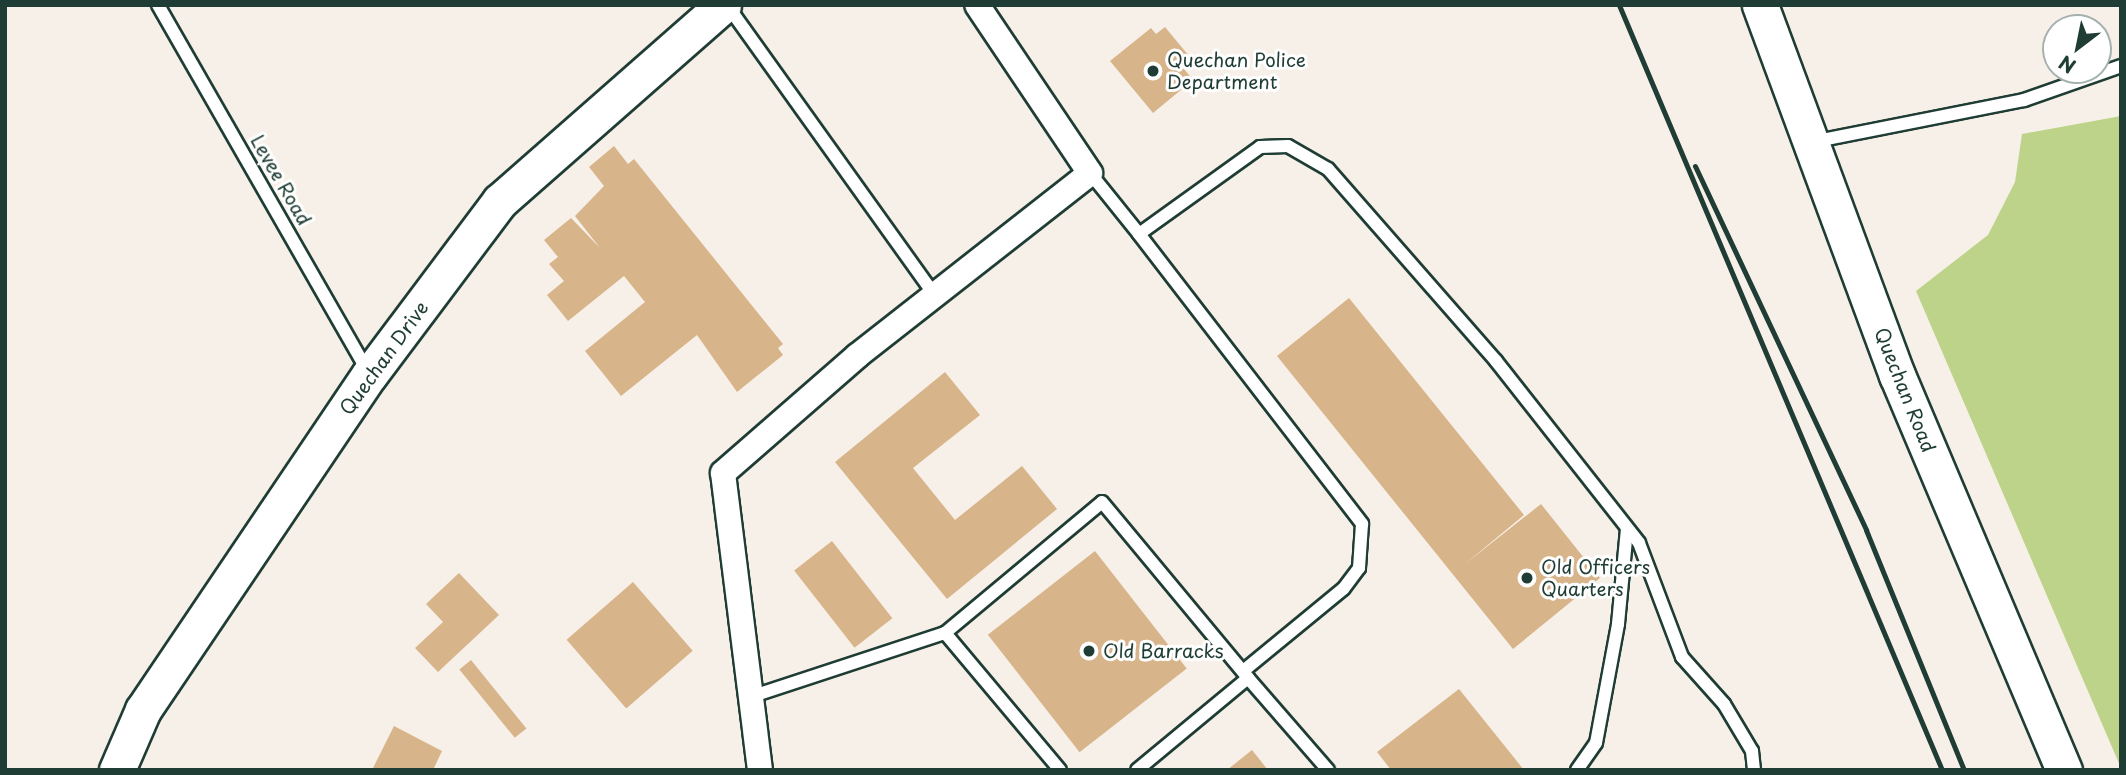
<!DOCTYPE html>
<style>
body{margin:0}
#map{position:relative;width:2126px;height:775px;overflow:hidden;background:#f7f0e8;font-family:"Playpen Sans",sans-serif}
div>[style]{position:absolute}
.green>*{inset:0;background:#bdd389}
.building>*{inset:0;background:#d8b48a;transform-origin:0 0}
.roads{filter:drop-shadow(2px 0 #1f3d34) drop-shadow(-2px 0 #1f3d34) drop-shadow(0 2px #1f3d34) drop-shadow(0 -2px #1f3d34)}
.lane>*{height:12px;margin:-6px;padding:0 6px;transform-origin:6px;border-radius:6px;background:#fff}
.street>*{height:24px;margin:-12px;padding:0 12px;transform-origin:12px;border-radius:12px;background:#fff}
.secondary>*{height:35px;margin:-17.5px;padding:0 17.5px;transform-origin:17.5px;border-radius:17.5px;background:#fff}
.rail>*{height:5px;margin:-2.5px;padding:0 2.5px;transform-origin:2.5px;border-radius:2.5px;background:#1f3d34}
.dots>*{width:19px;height:19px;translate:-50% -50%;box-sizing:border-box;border:4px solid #fff;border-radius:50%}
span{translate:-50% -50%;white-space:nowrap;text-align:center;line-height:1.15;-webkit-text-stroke:6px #fff;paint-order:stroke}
.poi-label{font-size:19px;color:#1f3d34}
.left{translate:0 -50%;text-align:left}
.street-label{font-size:19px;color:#1f3d34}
.frame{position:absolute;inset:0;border:7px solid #1f3d34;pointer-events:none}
.north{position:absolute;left:2042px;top:14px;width:70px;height:70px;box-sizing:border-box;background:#fff;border:2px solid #a5b1ae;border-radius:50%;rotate:212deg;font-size:19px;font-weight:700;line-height:28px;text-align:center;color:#1f3d34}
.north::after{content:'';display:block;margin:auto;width:24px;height:32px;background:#1f3d34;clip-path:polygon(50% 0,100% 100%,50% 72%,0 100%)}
</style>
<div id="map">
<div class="green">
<i style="clip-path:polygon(2121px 116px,2121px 768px,1916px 291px,1988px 235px,2015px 182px,2022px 134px)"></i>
</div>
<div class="building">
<i style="clip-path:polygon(1165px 27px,1189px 56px,1180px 64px,1193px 80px,1153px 113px,1110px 61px,1151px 28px,1156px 34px)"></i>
<i style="clip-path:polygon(614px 146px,628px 164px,634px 159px,783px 344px,778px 348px,783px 355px,737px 392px,697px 335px,621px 396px,585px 351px,645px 302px,624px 276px,568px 321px,547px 295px,564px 281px,549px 264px,558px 257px,544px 240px,571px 218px,600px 248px,575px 216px,604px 186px,589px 167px)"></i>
<i style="clip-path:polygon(1349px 298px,1524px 515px,1465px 564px,1541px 504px,1600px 578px,1513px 649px,1277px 356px)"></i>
<i style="clip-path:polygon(945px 372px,980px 415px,913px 468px,955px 520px,1022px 466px,1057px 509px,947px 599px,835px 462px)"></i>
<i style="left:832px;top:541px;width:98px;height:48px;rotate:52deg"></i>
<i style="left:1095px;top:551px;width:149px;height:136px;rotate:52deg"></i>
<i style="clip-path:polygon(459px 573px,499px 615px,438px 672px,415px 648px,443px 622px,426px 604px)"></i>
<i style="left:633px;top:582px;width:91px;height:88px;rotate:49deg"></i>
<i style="left:471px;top:660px;width:88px;height:15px;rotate:51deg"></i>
<i style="clip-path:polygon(1459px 689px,1524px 770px,1391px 770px,1377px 752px)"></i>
<i style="clip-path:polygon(394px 726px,442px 751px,433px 770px,372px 770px)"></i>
<i style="clip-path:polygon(1252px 750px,1268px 770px,1227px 770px)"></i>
</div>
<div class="roads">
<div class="lane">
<i style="left:158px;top:5px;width:422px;rotate:60.2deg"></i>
<i style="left:727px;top:5px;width:357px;rotate:54.4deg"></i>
<i style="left:1812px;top:142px;width:216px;rotate:-11.2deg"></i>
<i style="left:2024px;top:100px;width:103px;rotate:-19.3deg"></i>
<i style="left:1090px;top:173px;width:78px;rotate:51.2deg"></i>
<i style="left:1139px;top:234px;width:149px;rotate:-35.7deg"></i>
<i style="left:1260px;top:147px;width:28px;rotate:-2deg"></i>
<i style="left:1288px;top:146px;width:46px;rotate:29.9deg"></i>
<i style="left:1328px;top:169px;width:255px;rotate:48.8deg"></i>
<i style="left:1496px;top:361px;width:231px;rotate:51.8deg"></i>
<i style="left:1639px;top:543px;width:122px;rotate:69.3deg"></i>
<i style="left:1682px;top:657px;width:63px;rotate:48.2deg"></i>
<i style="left:1724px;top:704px;width:55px;rotate:59.2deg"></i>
<i style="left:1752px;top:751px;width:19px;rotate:84deg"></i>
<i style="left:1139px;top:234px;width:366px;rotate:52.4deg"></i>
<i style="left:1362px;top:524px;width:44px;rotate:93.9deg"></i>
<i style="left:1359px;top:568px;width:26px;rotate:127deg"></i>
<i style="left:1343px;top:589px;width:129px;rotate:140.6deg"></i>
<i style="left:1248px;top:678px;width:122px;rotate:49deg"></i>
<i style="left:750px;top:697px;width:205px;rotate:-18.2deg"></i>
<i style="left:1060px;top:770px;width:179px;rotate:-130deg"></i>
<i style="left:945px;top:633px;width:204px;rotate:-39.8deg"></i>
<i style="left:1102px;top:502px;width:229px;rotate:50.3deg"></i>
<i style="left:1248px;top:678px;width:144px;rotate:140.3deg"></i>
<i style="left:1577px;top:770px;width:33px;rotate:-55deg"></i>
<i style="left:1596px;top:743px;width:121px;rotate:-79.5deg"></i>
<i style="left:1618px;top:624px;width:96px;rotate:-84.6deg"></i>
</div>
<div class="street">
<i style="left:760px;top:770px;width:299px;rotate:-97.1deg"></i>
<i style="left:723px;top:473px;width:178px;rotate:-41.1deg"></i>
<i style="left:857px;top:356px;width:296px;rotate:-38.1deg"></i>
<i style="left:1090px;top:173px;width:202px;rotate:-123.9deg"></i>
</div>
<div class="secondary">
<i style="left:1760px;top:5px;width:395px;rotate:69.7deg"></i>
<i style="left:1897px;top:375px;width:429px;rotate:67.1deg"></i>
<i style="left:117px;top:770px;width:65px;rotate:-66.6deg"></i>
<i style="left:143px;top:710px;width:405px;rotate:-56deg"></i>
<i style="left:370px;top:374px;width:216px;rotate:-53.1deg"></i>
<i style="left:500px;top:201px;width:297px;rotate:-41.3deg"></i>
</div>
</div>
<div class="rail">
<i style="left:1619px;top:5px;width:830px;rotate:67.11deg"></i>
<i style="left:1695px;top:166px;width:402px;rotate:64.8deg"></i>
<i style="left:1866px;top:530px;width:259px;rotate:67.8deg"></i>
</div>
<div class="dots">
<i style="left:1153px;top:71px;background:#1f3d34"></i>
<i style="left:1527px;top:578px;background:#1f3d34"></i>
<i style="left:1089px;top:651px;background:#1f3d34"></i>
</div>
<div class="poi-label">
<span class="left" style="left:1167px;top:71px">Quechan Police<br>Department</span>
<span class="left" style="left:1541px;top:578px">Old Officers<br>Quarters</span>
<span class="left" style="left:1103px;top:651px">Old Barracks</span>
</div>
<div class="street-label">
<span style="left:281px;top:180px;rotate:60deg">Levee Road</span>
<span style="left:384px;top:358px;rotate:-54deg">Quechan Drive</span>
<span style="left:1905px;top:390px;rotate:68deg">Quechan Road</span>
</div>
<div class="frame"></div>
<div class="north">N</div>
</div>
